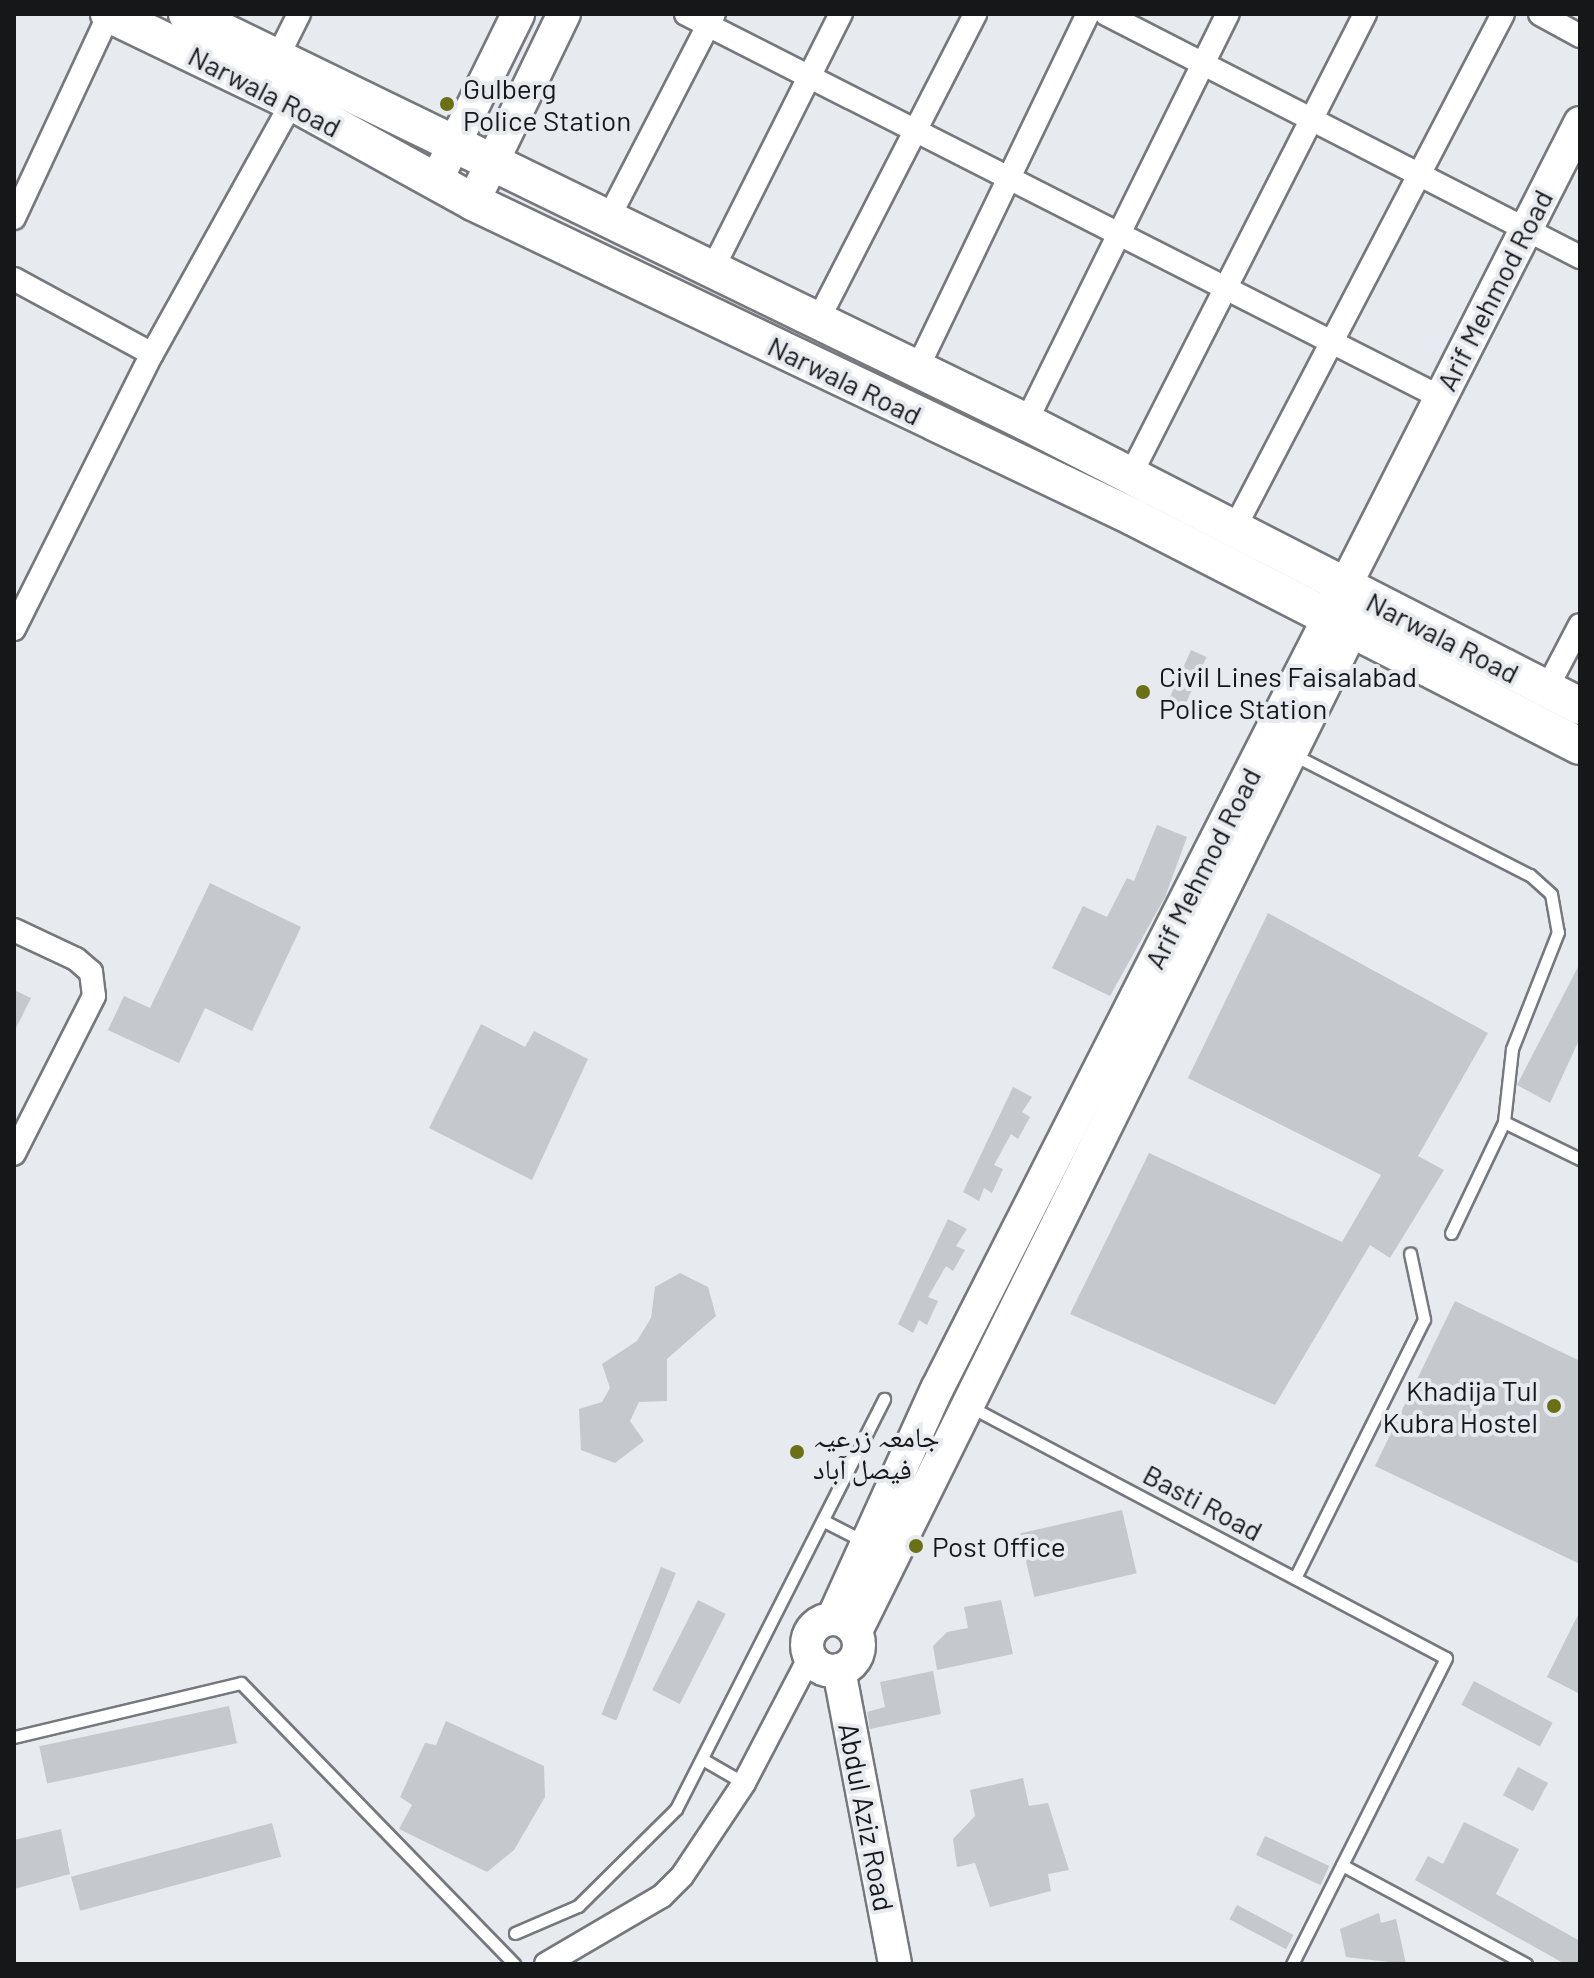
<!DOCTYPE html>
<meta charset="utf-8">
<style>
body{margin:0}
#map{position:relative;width:1594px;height:1978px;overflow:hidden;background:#e7eaef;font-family:Barlow,"Noto Naskh Arabic",sans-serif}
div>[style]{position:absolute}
.building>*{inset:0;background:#c5c8cd;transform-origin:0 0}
.roads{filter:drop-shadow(2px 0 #75787d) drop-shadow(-2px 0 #75787d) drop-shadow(0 2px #75787d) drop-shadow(0 -2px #75787d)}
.lane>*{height:11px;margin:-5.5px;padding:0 5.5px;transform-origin:5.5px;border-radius:5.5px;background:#fff}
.street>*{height:22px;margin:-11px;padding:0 11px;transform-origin:11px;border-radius:11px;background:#fff}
.secondary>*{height:32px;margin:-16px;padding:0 16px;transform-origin:16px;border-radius:16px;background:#fff}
.secondary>.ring{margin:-16px;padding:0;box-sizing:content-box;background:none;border:32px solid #fff;border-radius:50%}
.primary>*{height:36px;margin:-18px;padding:0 18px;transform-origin:18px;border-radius:18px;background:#fff}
.dots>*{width:22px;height:22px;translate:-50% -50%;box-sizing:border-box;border:4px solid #e7eaef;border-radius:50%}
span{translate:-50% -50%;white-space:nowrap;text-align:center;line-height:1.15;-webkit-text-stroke:8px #e7eaef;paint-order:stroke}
.poi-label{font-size:28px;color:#161719}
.left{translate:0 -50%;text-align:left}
.right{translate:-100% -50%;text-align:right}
.street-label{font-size:28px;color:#161719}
.frame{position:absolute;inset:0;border:16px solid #161719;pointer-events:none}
</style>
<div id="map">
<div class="building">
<i style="left:1191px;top:650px;width:17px;height:60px;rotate:24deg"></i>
<i style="clip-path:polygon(1157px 825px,1187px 837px,1165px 897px,1110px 996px,1052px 968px,1083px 906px,1107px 917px,1127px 878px,1134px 881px)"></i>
<i style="clip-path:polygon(210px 883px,301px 927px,252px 1031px,205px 1008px,179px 1063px,108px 1030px,124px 996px,150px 1008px)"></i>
<i style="clip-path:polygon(1268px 913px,1488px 1033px,1418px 1156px,1444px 1170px,1390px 1258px,1370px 1245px,1275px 1405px,1070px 1314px,1149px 1153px,1342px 1242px,1381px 1175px,1188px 1078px)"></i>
<i style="clip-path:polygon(1580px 963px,1580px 1038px,1550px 1103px,1517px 1085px)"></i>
<i style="clip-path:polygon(14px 990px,31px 998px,14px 1032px)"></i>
<i style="clip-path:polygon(481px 1024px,525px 1047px,534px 1031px,588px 1059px,532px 1180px,429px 1128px)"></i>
<i style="clip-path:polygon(1013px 1087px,1032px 1097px,1022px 1112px,1030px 1117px,1018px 1139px,1011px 1134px,994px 1165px,1003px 1169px,992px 1193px,984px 1188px,979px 1201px,963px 1192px)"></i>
<i style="clip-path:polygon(948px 1219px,967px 1229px,956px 1246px,965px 1250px,953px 1271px,946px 1266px,928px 1297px,938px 1301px,927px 1325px,919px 1320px,913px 1333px,898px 1324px)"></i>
<i style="clip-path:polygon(680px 1273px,708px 1287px,716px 1316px,667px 1359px,667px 1401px,639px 1402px,630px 1421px,644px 1441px,615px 1463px,581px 1450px,579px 1409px,602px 1402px,610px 1388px,602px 1364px,637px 1341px,651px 1318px,655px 1287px)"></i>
<i style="clip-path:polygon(1455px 1301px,1580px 1361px,1580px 1564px,1375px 1466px)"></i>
<i style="left:1122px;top:1510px;width:65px;height:105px;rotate:77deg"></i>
<i style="left:661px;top:1567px;width:16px;height:159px;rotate:22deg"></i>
<i style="left:698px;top:1600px;width:31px;height:101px;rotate:27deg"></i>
<i style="clip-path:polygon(1001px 1600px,1013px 1654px,937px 1670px,933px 1646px,947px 1632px,968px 1628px,964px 1607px)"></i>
<i style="clip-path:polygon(1580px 1611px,1580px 1694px,1547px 1677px)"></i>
<i style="clip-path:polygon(933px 1671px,941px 1714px,870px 1729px,867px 1712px,885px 1707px,880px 1682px)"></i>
<i style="left:1474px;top:1681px;width:89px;height:27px;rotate:28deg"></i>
<i style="left:229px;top:1706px;width:38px;height:194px;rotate:78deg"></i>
<i style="clip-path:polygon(446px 1721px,544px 1766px,545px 1797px,514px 1850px,487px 1872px,399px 1829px,412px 1805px,400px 1797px,425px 1743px,436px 1745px)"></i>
<i style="left:1518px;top:1767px;width:34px;height:32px;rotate:28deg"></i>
<i style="clip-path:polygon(1023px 1778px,1029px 1806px,1048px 1803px,1069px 1870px,1048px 1874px,1051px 1891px,990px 1907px,975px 1863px,957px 1867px,953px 1839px,975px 1816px,970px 1790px)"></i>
<i style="clip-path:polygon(1464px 1822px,1519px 1849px,1496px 1894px,1580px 1941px,1580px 1964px,1565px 1964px,1415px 1880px,1428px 1856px,1443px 1864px)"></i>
<i style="left:272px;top:1823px;width:35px;height:208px;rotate:75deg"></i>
<i style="clip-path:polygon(61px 1829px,70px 1874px,14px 1889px,14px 1840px)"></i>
<i style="left:1265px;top:1836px;width:71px;height:21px;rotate:25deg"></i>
<i style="left:1237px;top:1905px;width:64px;height:16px;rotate:28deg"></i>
<i style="clip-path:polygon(1379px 1913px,1381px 1923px,1396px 1919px,1406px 1964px,1346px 1957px,1340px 1929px)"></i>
</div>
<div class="roads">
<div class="lane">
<i style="left:1294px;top:755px;width:265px;rotate:27deg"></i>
<i style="left:1530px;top:875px;width:28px;rotate:42deg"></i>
<i style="left:1551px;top:894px;width:39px;rotate:80deg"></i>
<i style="left:1558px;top:932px;width:126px;rotate:111.5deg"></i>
<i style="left:1512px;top:1049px;width:73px;rotate:96.3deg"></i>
<i style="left:1504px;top:1122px;width:123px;rotate:115.5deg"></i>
<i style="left:1504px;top:1122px;width:85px;rotate:26deg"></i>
<i style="left:969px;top:1406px;width:539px;rotate:27.85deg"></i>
<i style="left:1446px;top:1658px;width:343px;rotate:116.7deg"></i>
<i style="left:826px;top:1522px;width:42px;rotate:27.2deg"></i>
<i style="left:1295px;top:1578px;width:289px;rotate:-63.5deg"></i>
<i style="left:1424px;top:1319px;width:67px;rotate:-102deg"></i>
<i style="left:14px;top:1737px;width:233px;rotate:-13.4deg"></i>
<i style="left:241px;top:1683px;width:392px;rotate:45.8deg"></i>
<i style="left:704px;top:1760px;width:46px;rotate:29.9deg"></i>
<i style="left:1342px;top:1865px;width:209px;rotate:28.3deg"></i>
<i style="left:515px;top:1933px;width:69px;rotate:-23.2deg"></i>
<i style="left:578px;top:1906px;width:138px;rotate:-44.7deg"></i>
<i style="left:676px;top:1809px;width:460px;rotate:-63.1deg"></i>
</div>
<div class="street">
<i style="left:686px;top:14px;width:846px;rotate:26.93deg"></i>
<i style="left:1106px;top:14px;width:533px;rotate:27.14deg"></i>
<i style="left:1540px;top:14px;width:46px;rotate:28.8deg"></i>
<i style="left:276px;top:60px;width:51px;rotate:-63.4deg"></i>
<i style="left:14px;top:218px;width:225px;rotate:-65deg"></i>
<i style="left:607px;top:221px;width:233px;rotate:-62.7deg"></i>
<i style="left:712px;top:270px;width:287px;rotate:-63.3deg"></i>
<i style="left:14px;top:279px;width:157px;rotate:28.5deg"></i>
<i style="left:818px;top:320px;width:344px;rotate:-62.8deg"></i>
<i style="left:917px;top:369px;width:394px;rotate:-64.3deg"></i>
<i style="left:1026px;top:422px;width:455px;rotate:-63.7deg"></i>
<i style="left:1129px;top:478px;width:521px;rotate:-63.04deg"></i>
<i style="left:1232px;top:533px;width:585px;rotate:-62.43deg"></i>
<i style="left:14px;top:629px;width:308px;rotate:-63.4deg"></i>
<i style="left:152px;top:354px;width:288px;rotate:-60.9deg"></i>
<i style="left:1546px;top:690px;width:73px;rotate:-62.4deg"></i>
<i style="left:14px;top:930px;width:68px;rotate:25.1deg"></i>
<i style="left:76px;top:959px;width:20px;rotate:41deg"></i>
<i style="left:91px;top:972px;width:24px;rotate:83deg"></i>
<i style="left:94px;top:996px;width:177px;rotate:116.9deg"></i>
<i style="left:546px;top:1964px;width:134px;rotate:-30.4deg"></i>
<i style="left:662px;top:1896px;width:28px;rotate:-45deg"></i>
<i style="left:682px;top:1876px;width:112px;rotate:-56.3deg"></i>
<i style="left:744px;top:1783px;width:142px;rotate:-62.4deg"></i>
</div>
<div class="secondary">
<i style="left:436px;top:181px;width:186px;rotate:-63.8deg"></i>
<i style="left:473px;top:202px;width:209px;rotate:-64.2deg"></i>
<i style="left:833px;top:1618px;width:252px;rotate:-65.6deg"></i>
<i style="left:937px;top:1389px;width:1420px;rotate:-63.07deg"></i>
<i class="ring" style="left:807px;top:1619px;width:20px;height:20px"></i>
<i style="left:856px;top:1631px;width:1143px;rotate:-63.66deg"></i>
<i style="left:839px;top:1670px;width:299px;rotate:79.2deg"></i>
</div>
<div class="primary">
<i style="left:109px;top:14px;width:203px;rotate:25.7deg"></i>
<i style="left:292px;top:102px;width:207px;rotate:28.9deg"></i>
<i style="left:473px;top:202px;width:731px;rotate:25.51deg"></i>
<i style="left:1133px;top:517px;width:502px;rotate:27.13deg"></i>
<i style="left:187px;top:14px;width:933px;rotate:25.93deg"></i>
<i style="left:1026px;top:422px;width:623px;rotate:27.14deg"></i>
</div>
</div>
<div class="dots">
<i style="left:447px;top:104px;background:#6a7016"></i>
<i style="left:1143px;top:692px;background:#6a7016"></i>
<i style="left:1554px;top:1406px;background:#6a7016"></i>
<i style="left:797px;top:1452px;background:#6a7016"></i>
<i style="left:916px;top:1546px;background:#6a7016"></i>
</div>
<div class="poi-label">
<span class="left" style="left:463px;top:104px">Gulberg<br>Police Station</span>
<span class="left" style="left:1159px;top:692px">Civil Lines Faisalabad<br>Police Station</span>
<span class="right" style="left:1538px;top:1406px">Khadija Tul<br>Kubra Hostel</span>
<span class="left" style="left:813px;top:1452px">جامعہ زرعیہ<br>فیصل آباد</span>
<span class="left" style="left:932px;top:1546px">Post Office</span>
</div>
<div class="street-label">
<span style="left:265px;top:91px;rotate:27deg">Narwala Road</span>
<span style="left:1494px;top:290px;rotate:-63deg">Arif Mehmod Road</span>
<span style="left:845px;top:380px;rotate:26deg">Narwala Road</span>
<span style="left:1443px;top:637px;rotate:27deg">Narwala Road</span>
<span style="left:1202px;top:868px;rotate:-63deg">Arif Mehmod Road</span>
<span style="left:1203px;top:1502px;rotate:28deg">Basti Road</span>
<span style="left:867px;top:1817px;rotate:79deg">Abdul Aziz Road</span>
</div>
<div class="frame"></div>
</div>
